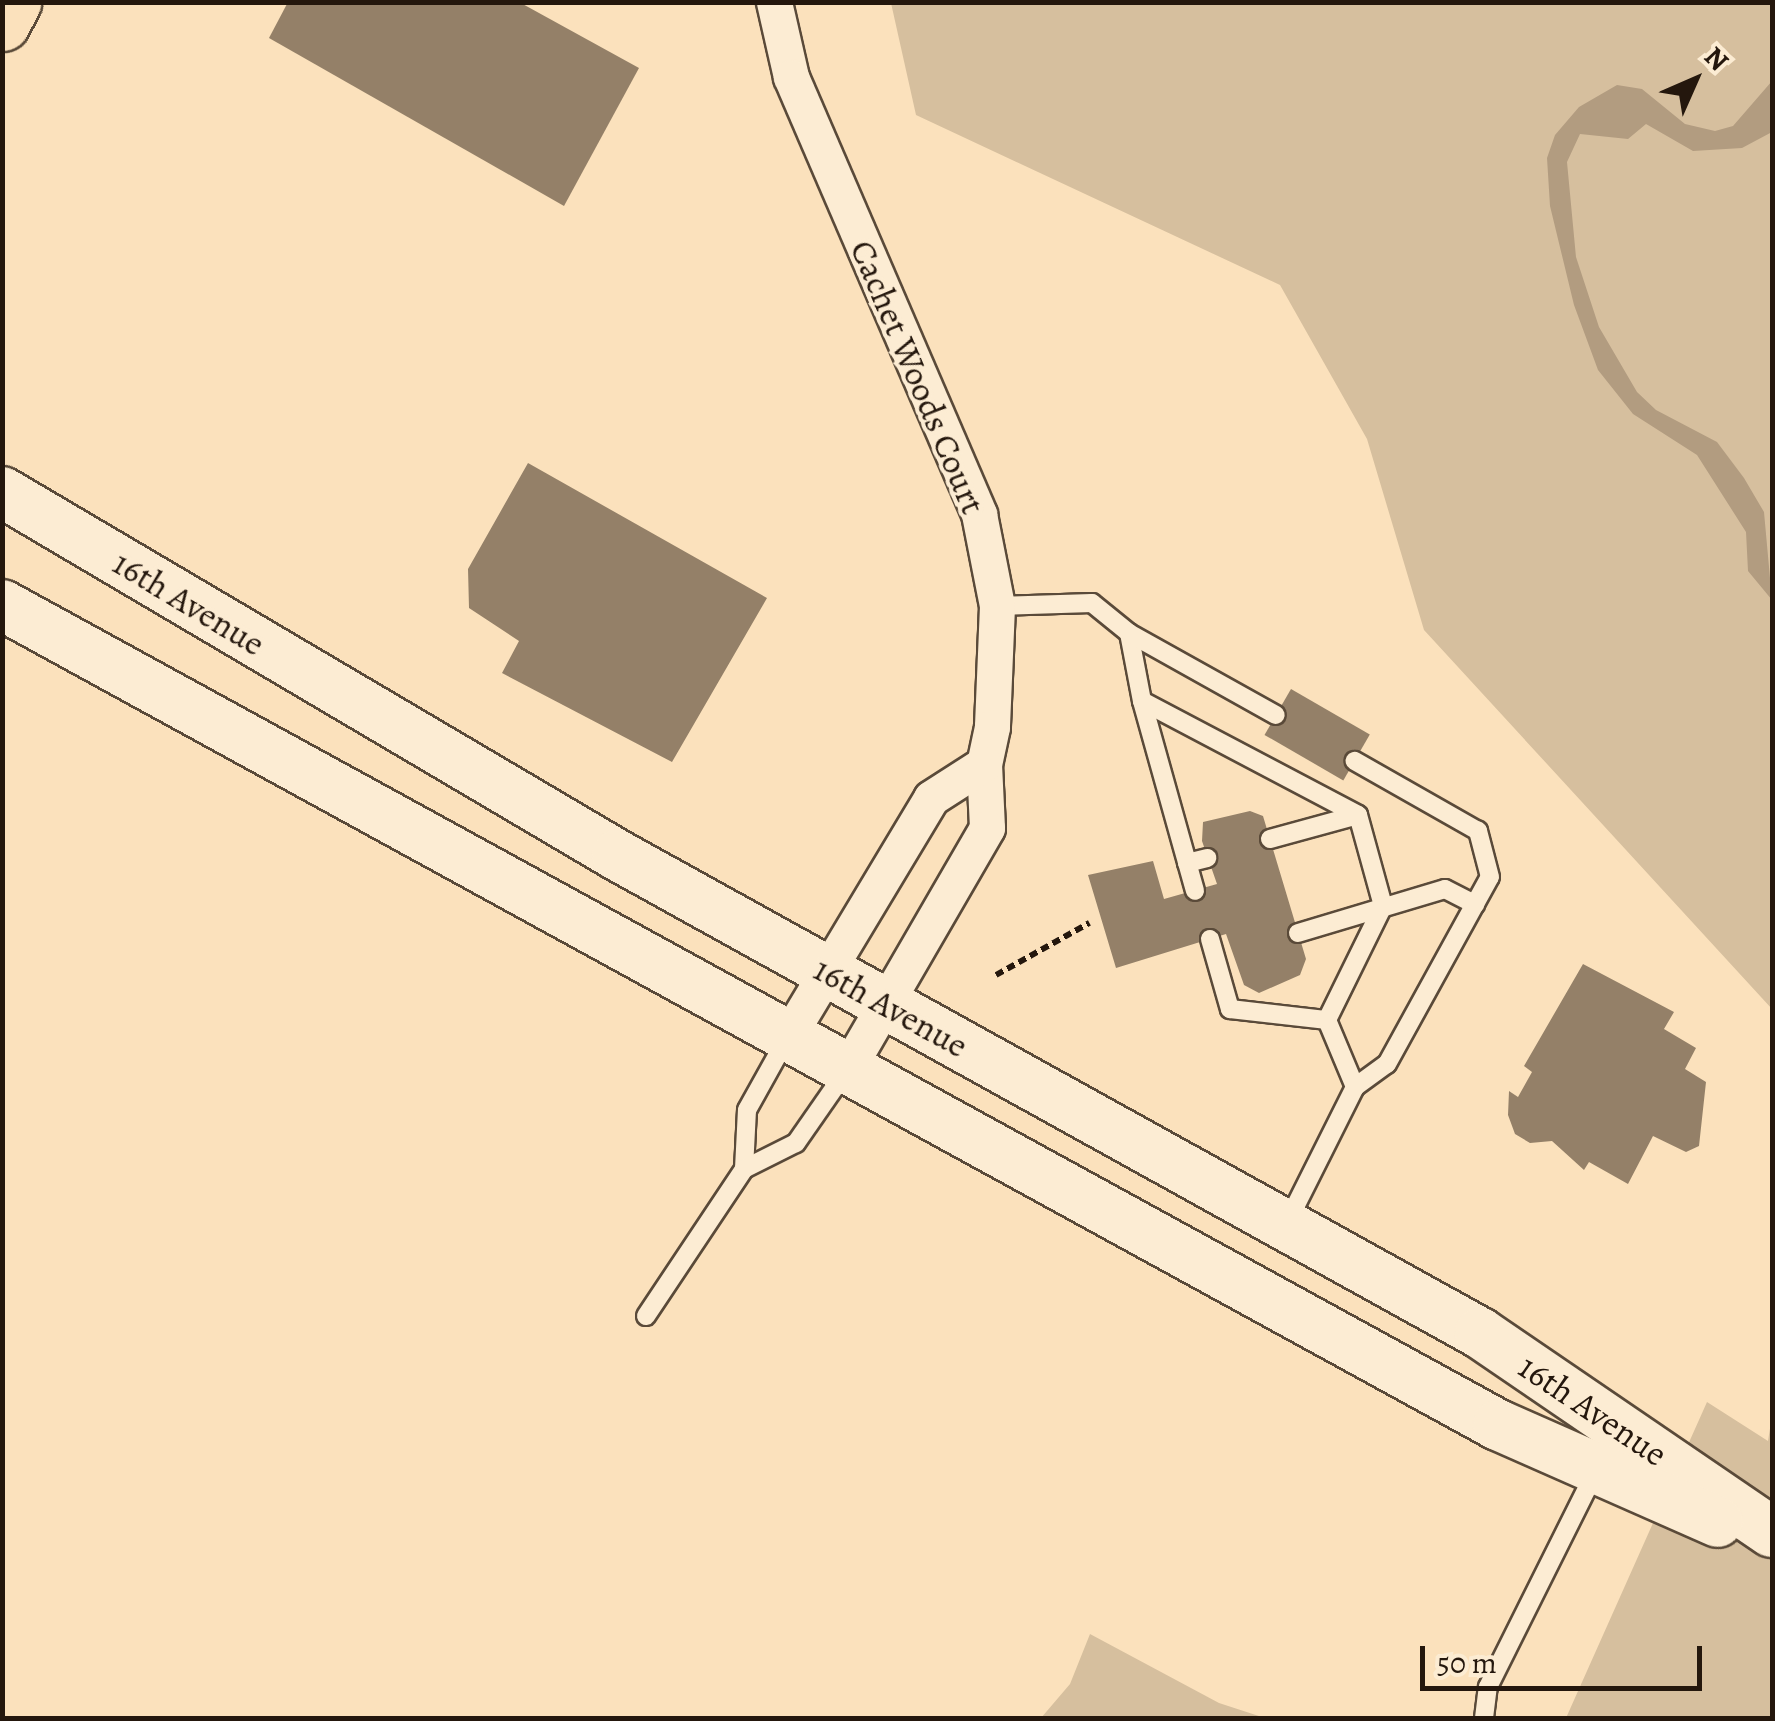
<!DOCTYPE html>
<style>
body{margin:0}
#map{position:relative;width:1775px;height:1721px;overflow:hidden;background:#fbe1bc;font-family:Alegreya,serif}
div>[style]{position:absolute}
.green>*{inset:0;background:#d6bf9e}
.water>*{inset:0;background:#b29c80}
.building>*{inset:0;background:#948068;transform-origin:0 0}
.path>*{height:6px;margin-top:-3px;transform-origin:0;background:repeating-linear-gradient(90deg,#24170d 0 8px,transparent 0 13px)}
.roads{filter:drop-shadow(2px 0 #5a4a39) drop-shadow(-2px 0 #5a4a39) drop-shadow(0 2px #5a4a39) drop-shadow(0 -2px #5a4a39)}
.service>*{height:18px;margin:-9px;padding:0 9px;transform-origin:9px;border-radius:9px;background:#fcecd3}
.minor>*{height:35px;margin:-17.5px;padding:0 17.5px;transform-origin:17.5px;border-radius:17.5px;background:#fcecd3}
.secondary>*{height:50px;margin:-25px;padding:0 25px;transform-origin:25px;border-radius:25px;background:#fcecd3}
.motorway>*{height:55px;margin:-27.5px;padding:0 27.5px;transform-origin:27.5px;border-radius:27.5px;background:#fbe1bc}
span{translate:-50% -50%;white-space:nowrap;text-align:center;line-height:1.15;-webkit-text-stroke:8px #fcecd3;paint-order:stroke}
.street-label{font-size:35px;color:#24170d}
.frame{position:absolute;inset:0;border:5px solid #24170d;pointer-events:none}
.north{position:absolute;left:1645px;top:30px;width:100px;height:100px;-webkit-text-stroke:8px #fcecd3;paint-order:stroke;rotate:45deg;font-size:28px;font-weight:700;line-height:40px;text-align:center;color:#24170d}
.north::after{content:'';display:block;margin:auto;width:35px;height:45px;background:#24170d;clip-path:polygon(50% 0,100% 100%,50% 72%,0 100%)}
.scale{position:absolute;left:1420px;top:1646px;width:282px;height:45px;box-sizing:border-box;border:5px solid #24170d;border-top:0;padding-left:12px;font-size:30px;line-height:35px;white-space:nowrap;color:#24170d;-webkit-text-stroke:8px #fcecd3;paint-order:stroke}
</style>
<div id="map">
<div class="green">
<i style="clip-path:polygon(891px 3px,1772px 3px,1772px 1009px,1424px 630px,1367px 439px,1280px 285px,916px 115px)"></i>
<i style="clip-path:polygon(1707px 1402px,1768px 1441px,1772px 1416px,1772px 1718px,1566px 1718px)"></i>
<i style="clip-path:polygon(1090px 1634px,1219px 1703px,1265px 1718px,1041px 1718px,1070px 1684px)"></i>
</div>
<div class="water">
<i style="clip-path:polygon(1772px 81px,1772px 132px,1742px 148px,1693px 151px,1646px 124px,1628px 139px,1580px 134px,1567px 162px,1576px 257px,1599px 327px,1637px 392px,1656px 410px,1717px 442px,1744px 478px,1764px 512px,1772px 600px,1748px 571px,1746px 532px,1697px 455px,1633px 414px,1598px 370px,1574px 305px,1550px 206px,1547px 158px,1555px 135px,1579px 107px,1617px 85px,1642px 89px,1685px 124px,1715px 131px,1733px 126px)"></i>
</div>
<div class="building">
<i style="clip-path:polygon(288px 2px,519px 2px,639px 68px,564px 206px,269px 38px)"></i>
<i style="clip-path:polygon(528px 463px,767px 598px,672px 762px,502px 673px,519px 641px,469px 608px,468px 569px)"></i>
<i style="left:1291px;top:689px;width:91px;height:53px;rotate:30deg"></i>
<i style="clip-path:polygon(1250px 811px,1263px 816px,1306px 959px,1300px 975px,1259px 993px,1244px 985px,1226px 934px,1116px 968px,1088px 875px,1153px 861px,1164px 899px,1217px 884px,1202px 841px,1203px 822px)"></i>
<i style="clip-path:polygon(1583px 964px,1674px 1012px,1664px 1029px,1696px 1048px,1685px 1069px,1706px 1082px,1699px 1146px,1686px 1152px,1653px 1136px,1628px 1184px,1589px 1162px,1584px 1170px,1552px 1141px,1530px 1143px,1515px 1134px,1508px 1115px,1509px 1091px,1518px 1097px,1532px 1072px,1524px 1066px)"></i>
</div>
<div class="path">
<i style="left:996px;top:975px;width:107px;rotate:-29.2deg"></i>
</div>
<div class="roads">
<div class="service">
<i style="left:997px;top:606px;width:95px;rotate:-1.8deg"></i>
<i style="left:1092px;top:603px;width:48px;rotate:39deg"></i>
<i style="left:1129px;top:633px;width:69px;rotate:79.2deg"></i>
<i style="left:1142px;top:701px;width:244px;rotate:27.8deg"></i>
<i style="left:1358px;top:815px;width:94px;rotate:74.6deg"></i>
<i style="left:1383px;top:906px;width:127px;rotate:116.2deg"></i>
<i style="left:1327px;top:1020px;width:73px;rotate:67.3deg"></i>
<i style="left:1355px;top:1087px;width:154px;rotate:116.6deg"></i>
<i style="left:1129px;top:633px;width:168px;rotate:29.2deg"></i>
<i style="left:1142px;top:701px;width:197px;rotate:74.4deg"></i>
<i style="left:1270px;top:839px;width:91px;rotate:-15.3deg"></i>
<i style="left:1187px;top:863px;width:21px;rotate:-14deg"></i>
<i style="left:1298px;top:933px;width:153px;rotate:-16.7deg"></i>
<i style="left:1445px;top:889px;width:34px;rotate:27deg"></i>
<i style="left:1210px;top:939px;width:73px;rotate:74.1deg"></i>
<i style="left:1230px;top:1009px;width:98px;rotate:6.5deg"></i>
<i style="left:1355px;top:1087px;width:39px;rotate:-36deg"></i>
<i style="left:1387px;top:1064px;width:213px;rotate:-61.2deg"></i>
<i style="left:1490px;top:877px;width:48px;rotate:-104.6deg"></i>
<i style="left:1478px;top:831px;width:142px;rotate:-150.4deg"></i>
<i style="left:744px;top:1169px;width:59px;rotate:-87.1deg"></i>
<i style="left:747px;top:1110px;width:82px;rotate:-60.9deg"></i>
<i style="left:646px;top:1316px;width:177px;rotate:-56.3deg"></i>
<i style="left:744px;top:1169px;width:58px;rotate:-26.6deg"></i>
<i style="left:796px;top:1143px;width:88px;rotate:-55.2deg"></i>
<i style="left:1484px;top:1718px;width:31px;rotate:-83deg"></i>
<i style="left:1488px;top:1687px;width:242px;rotate:-63.5deg"></i>
</div>
<div class="minor">
<i style="left:774px;top:2px;width:77px;rotate:77.2deg"></i>
<i style="left:791px;top:77px;width:476px;rotate:66.7deg"></i>
<i style="left:979px;top:514px;width:94px;rotate:78.9deg"></i>
<i style="left:997px;top:606px;width:121px;rotate:92.4deg"></i>
<i style="left:992px;top:727px;width:38px;rotate:102deg"></i>
<i style="left:984px;top:764px;width:64px;rotate:87.3deg"></i>
<i style="left:987px;top:828px;width:275px;rotate:120.1deg"></i>
<i style="left:790px;top:1033px;width:274px;rotate:-59deg"></i>
<i style="left:931px;top:798px;width:63px;rotate:-32.7deg"></i>
</div>
<div class="secondary">
<i style="left:2px;top:492px;width:714px;rotate:30.55deg"></i>
<i style="left:617px;top:855px;width:987px;rotate:28.98deg"></i>
<i style="left:1480px;top:1333px;width:353px;rotate:34.3deg"></i>
<i style="left:2px;top:605px;width:1706px;rotate:28.73deg"></i>
<i style="left:1498px;top:1425px;width:240px;rotate:23.8deg"></i>
</div>
<div class="motorway">
<i style="left:2px;top:23px;width:24px;rotate:-62deg"></i>
</div>
</div>
<div class="street-label">
<span style="left:918px;top:377px;rotate:67deg">Cachet Woods Court</span>
<span style="left:189px;top:603px;rotate:31deg">16th Avenue</span>
<span style="left:891px;top:1007px;rotate:29deg">16th Avenue</span>
<span style="left:1593px;top:1410px;rotate:34deg">16th Avenue</span>
</div>
<div class="frame"></div>
<div class="north">N</div>
<div class="scale">50 m</div>
</div>
